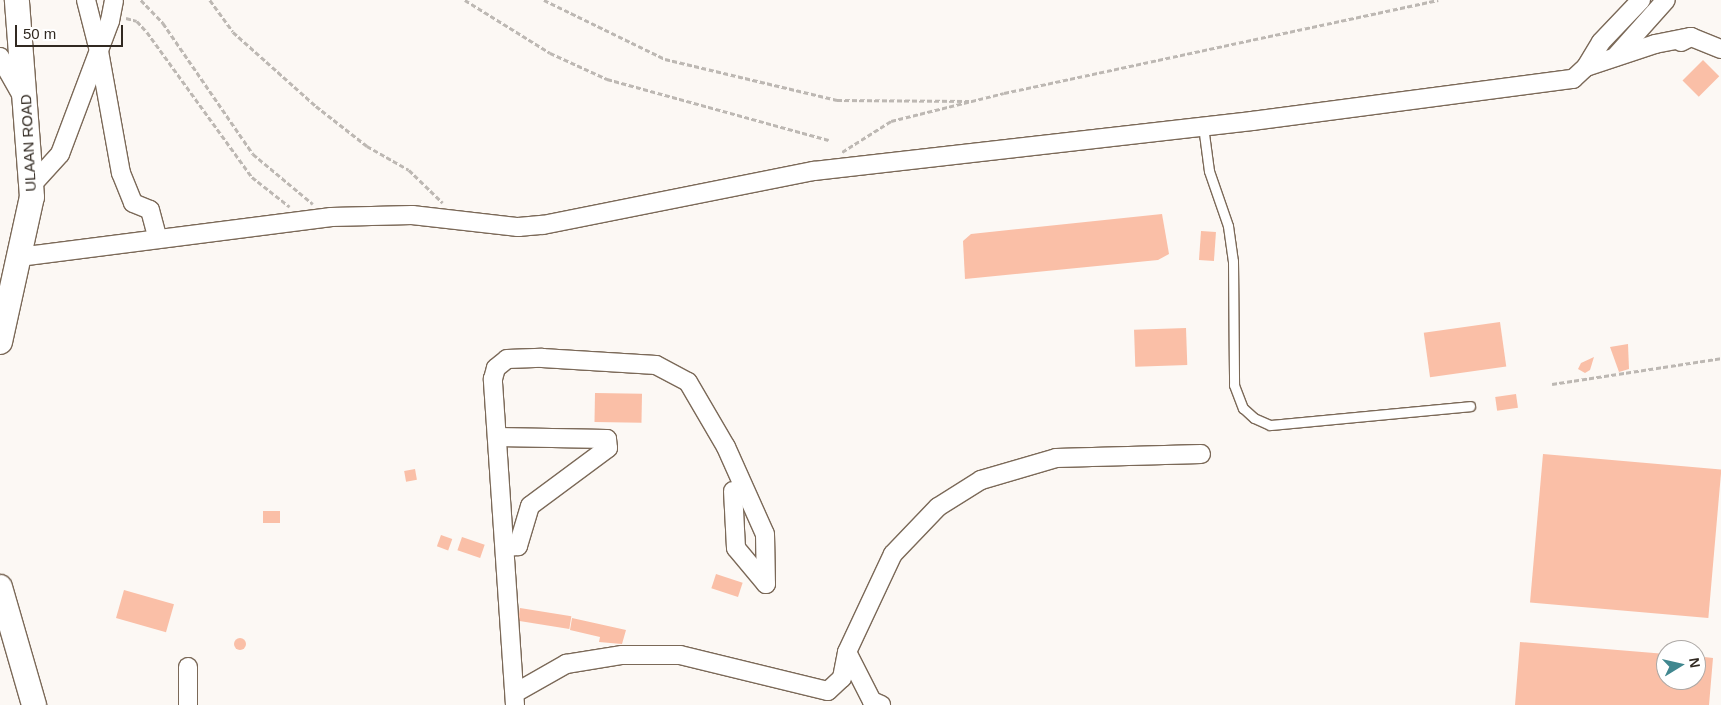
<!DOCTYPE html>
<style>
body{margin:0}
#map{position:relative;width:1721px;height:705px;overflow:hidden;background:#fcf8f4;font-family:Arial,sans-serif}
div>[style]{position:absolute}
.building>*{inset:0;background:#fabfa7;transform-origin:0 0}
.round{border-radius:50%}
.path>*{height:2.5px;margin-top:-1.25px;transform-origin:0;background:repeating-linear-gradient(90deg,#bdb8b3 0 5px,transparent 0 7.5px)}
.roads{filter:drop-shadow(1px 0 #7b6958) drop-shadow(-1px 0 #7b6958) drop-shadow(0 1px #7b6958) drop-shadow(0 -1px #7b6958)}
.lane>*{height:9px;margin:-4.5px;padding:0 4.5px;transform-origin:4.5px;border-radius:4.5px;background:#fff}
.street>*{height:18px;margin:-9px;padding:0 9px;transform-origin:9px;border-radius:9px;background:#fff}
.secondary>*{height:24px;margin:-12px;padding:0 12px;transform-origin:12px;border-radius:12px;background:#fff}
span{translate:-50% -50%;white-space:nowrap;text-align:center;line-height:1.15;-webkit-text-stroke:4.5px #fff;paint-order:stroke}
.street-label{font-size:15px;color:#312921}
.north{position:absolute;left:1656px;top:640px;width:50px;height:50px;box-sizing:border-box;background:#fff;border:1px solid #ada9a6;border-radius:50%;rotate:81deg;font-size:14px;font-weight:700;line-height:20px;text-align:center;color:#312921}
.north::after{content:'';display:block;margin:auto;width:18px;height:22px;background:#40878f;clip-path:polygon(50% 0,100% 100%,50% 72%,0 100%)}
.scale{position:absolute;left:15px;top:25px;width:108px;height:22px;box-sizing:border-box;border:2px solid #312921;border-top:0;padding-left:6px;font-size:15px;line-height:18px;white-space:nowrap;color:#312921;-webkit-text-stroke:4px #fff;paint-order:stroke}
</style>
<div id="map">
<div class="building">
<i style="left:1703px;top:60px;width:23px;height:29px;rotate:45deg"></i>
<i style="clip-path:polygon(1162px 214px,1169px 254px,1158px 260px,965px 279px,963px 241px,971px 234px)"></i>
<i style="left:1201px;top:231px;width:15px;height:29px;rotate:4deg"></i>
<i style="left:1500px;top:322px;width:45px;height:77px;rotate:82deg"></i>
<i style="left:1186px;top:328px;width:37px;height:52px;rotate:88deg"></i>
<i style="clip-path:polygon(1628px 344px,1629px 369px,1619px 372px,1610px 347px)"></i>
<i style="clip-path:polygon(1594px 357px,1590px 370px,1585px 373px,1578px 369px,1581px 363px)"></i>
<i style="left:595px;top:393px;width:47px;height:29px;rotate:1deg"></i>
<i style="left:1516px;top:394px;width:14px;height:21px;rotate:82deg"></i>
<i style="left:1543px;top:454px;width:179px;height:149px;rotate:5deg"></i>
<i style="left:415px;top:469px;width:11px;height:11px;rotate:80deg"></i>
<i style="left:263px;top:511px;width:17px;height:12px"></i>
<i style="left:441px;top:535px;width:12px;height:12px;rotate:20deg"></i>
<i style="left:462px;top:537px;width:24px;height:14px;rotate:19deg"></i>
<i style="left:716px;top:574px;width:28px;height:15px;rotate:18deg"></i>
<i style="left:124px;top:590px;width:52px;height:29px;rotate:16deg"></i>
<i style="left:520px;top:608px;width:52px;height:13px;rotate:9deg"></i>
<i style="clip-path:polygon(572px 618px,626px 630px,622px 644px,599px 642px,600px 637px,570px 630px)"></i>
<i class="round" style="left:234px;top:638px;width:12px;height:12px"></i>
<i style="clip-path:polygon(1520px 642px,1666px 654px,1666px 680px,1696px 680px,1696px 656px,1713px 658px,1709px 705px,1515px 705px)"></i>
</div>
<div class="path">
<i style="left:141px;top:0;width:32px;rotate:46deg"></i>
<i style="left:163px;top:23px;width:159px;rotate:55.5deg"></i>
<i style="left:253px;top:154px;width:78px;rotate:39.8deg"></i>
<i style="left:210px;top:0;width:39px;rotate:54deg"></i>
<i style="left:233px;top:32px;width:111px;rotate:41.7deg"></i>
<i style="left:316px;top:106px;width:65px;rotate:38.1deg"></i>
<i style="left:367px;top:146px;width:48px;rotate:29.7deg"></i>
<i style="left:409px;top:170px;width:47px;rotate:44.1deg"></i>
<i style="left:465px;top:0;width:100px;rotate:31.9deg"></i>
<i style="left:550px;top:53px;width:63px;rotate:24.5deg"></i>
<i style="left:607px;top:79px;width:230px;rotate:15.4deg"></i>
<i style="left:544px;top:0;width:135px;rotate:26deg"></i>
<i style="left:665px;top:59px;width:177px;rotate:13.4deg"></i>
<i style="left:837px;top:100px;width:132px;rotate:0.4deg"></i>
<i style="left:126px;top:18px;width:11px;rotate:15deg"></i>
<i style="left:137px;top:21px;width:15px;rotate:48deg"></i>
<i style="left:147px;top:32px;width:179px;rotate:54.1deg"></i>
<i style="left:252px;top:177px;width:48px;rotate:38.3deg"></i>
<i style="left:842px;top:152px;width:58px;rotate:-32.3deg"></i>
<i style="left:891px;top:121px;width:116px;rotate:-13.9deg"></i>
<i style="left:1004px;top:93px;width:444px;rotate:-12.1deg"></i>
<i style="left:1552px;top:384px;width:171px;rotate:-8.7deg"></i>
</div>
<div class="roads">
<div class="lane">
<i style="left:1203px;top:126px;width:45px;rotate:82.4deg"></i>
<i style="left:1209px;top:171px;width:58px;rotate:70.9deg"></i>
<i style="left:1228px;top:226px;width:35px;rotate:82deg"></i>
<i style="left:1233px;top:261px;width:124px;rotate:89.5deg"></i>
<i style="left:1234px;top:385px;width:25px;rotate:69deg"></i>
<i style="left:1243px;top:408px;width:15px;rotate:42deg"></i>
<i style="left:1254px;top:418px;width:17px;rotate:24deg"></i>
<i style="left:1270px;top:425px;width:201px;rotate:-5.4deg"></i>
</div>
<div class="street">
<i style="left:86px;top:0;width:53px;rotate:75.7deg"></i>
<i style="left:99px;top:51px;width:124px;rotate:79.8deg"></i>
<i style="left:121px;top:173px;width:32px;rotate:68deg"></i>
<i style="left:133px;top:203px;width:18px;rotate:22deg"></i>
<i style="left:150px;top:210px;width:30px;rotate:75deg"></i>
<i style="left:1681px;top:42px;width:11px;rotate:-27deg"></i>
<i style="left:1691px;top:37px;width:32px;rotate:22deg"></i>
<i style="left:0;top:57px;width:45px;rotate:60.6deg"></i>
<i style="left:1615px;top:57px;width:76px;rotate:-48.2deg"></i>
<i style="left:1586px;top:67px;width:29px;rotate:-59deg"></i>
<i style="left:1601px;top:42px;width:58px;rotate:-46.4deg"></i>
<i style="left:31px;top:186px;width:43px;rotate:-47.8deg"></i>
<i style="left:60px;top:154px;width:142px;rotate:-69.4deg"></i>
<i style="left:110px;top:21px;width:21px;rotate:-79deg"></i>
<i style="left:19px;top:257px;width:315px;rotate:-7.3deg"></i>
<i style="left:331px;top:217px;width:81px;rotate:-1.4deg"></i>
<i style="left:412px;top:215px;width:107px;rotate:6.5deg"></i>
<i style="left:518px;top:227px;width:25px;rotate:-5deg"></i>
<i style="left:543px;top:225px;width:276px;rotate:-11.3deg"></i>
<i style="left:814px;top:171px;width:441px;rotate:-6.5deg"></i>
<i style="left:1252px;top:121px;width:324px;rotate:-7.5deg"></i>
<i style="left:1573px;top:79px;width:18px;rotate:-43deg"></i>
<i style="left:1586px;top:67px;width:73px;rotate:-18.4deg"></i>
<i style="left:1655px;top:44px;width:37px;rotate:-11deg"></i>
<i style="left:497px;top:437px;width:110px;rotate:1deg"></i>
<i style="left:607px;top:439px;width:9px;rotate:84deg"></i>
<i style="left:608px;top:448px;width:97px;rotate:143.4deg"></i>
<i style="left:530px;top:506px;width:42px;rotate:106.7deg"></i>
<i style="left:518px;top:546px;width:13px;rotate:176deg"></i>
<i style="left:847px;top:652px;width:55px;rotate:63deg"></i>
<i style="left:872px;top:701px;width:10px;rotate:24deg"></i>
<i style="left:188px;top:667px;width:38px;rotate:90deg"></i>
<i style="left:515px;top:693px;width:59px;rotate:-29.6deg"></i>
<i style="left:566px;top:664px;width:57px;rotate:-9.1deg"></i>
<i style="left:622px;top:655px;width:58px"></i>
<i style="left:680px;top:655px;width:152px;rotate:13.7deg"></i>
<i style="left:828px;top:691px;width:19px;rotate:-43deg"></i>
<i style="left:842px;top:678px;width:26px;rotate:-79deg"></i>
<i style="left:847px;top:652px;width:108px;rotate:-64.9deg"></i>
<i style="left:893px;top:554px;width:65px;rotate:-46.2deg"></i>
<i style="left:938px;top:507px;width:51px;rotate:-32.1deg"></i>
<i style="left:981px;top:480px;width:78px;rotate:-16.3deg"></i>
<i style="left:1056px;top:458px;width:145px;rotate:-1.6deg"></i>
<i style="left:515px;top:705px;width:327px;rotate:-93.9deg"></i>
<i style="left:493px;top:379px;width:11px;rotate:-75deg"></i>
<i style="left:496px;top:368px;width:14px;rotate:-39deg"></i>
<i style="left:507px;top:359px;width:35px;rotate:-2deg"></i>
<i style="left:542px;top:358px;width:114px;rotate:3.5deg"></i>
<i style="left:656px;top:365px;width:36px;rotate:28deg"></i>
<i style="left:688px;top:382px;width:75px;rotate:59.7deg"></i>
<i style="left:726px;top:447px;width:95px;rotate:65.9deg"></i>
<i style="left:765px;top:534px;width:50px;rotate:88.9deg"></i>
<i style="left:766px;top:584px;width:47px;rotate:-129.8deg"></i>
<i style="left:736px;top:548px;width:57px;rotate:-93deg"></i>
</div>
<div class="secondary">
<i style="left:0;top:342px;width:148px;rotate:-77.6deg"></i>
<i style="left:32px;top:197px;width:198px;rotate:-94.4deg"></i>
<i style="left:0;top:587px;width:123px;rotate:73.9deg"></i>
</div>
</div>
<div class="street-label">
<span style="left:28px;top:143px;rotate:-93deg">ULAAN ROAD</span>
</div>
<div class="north">N</div>
<div class="scale">50 m</div>
</div>
